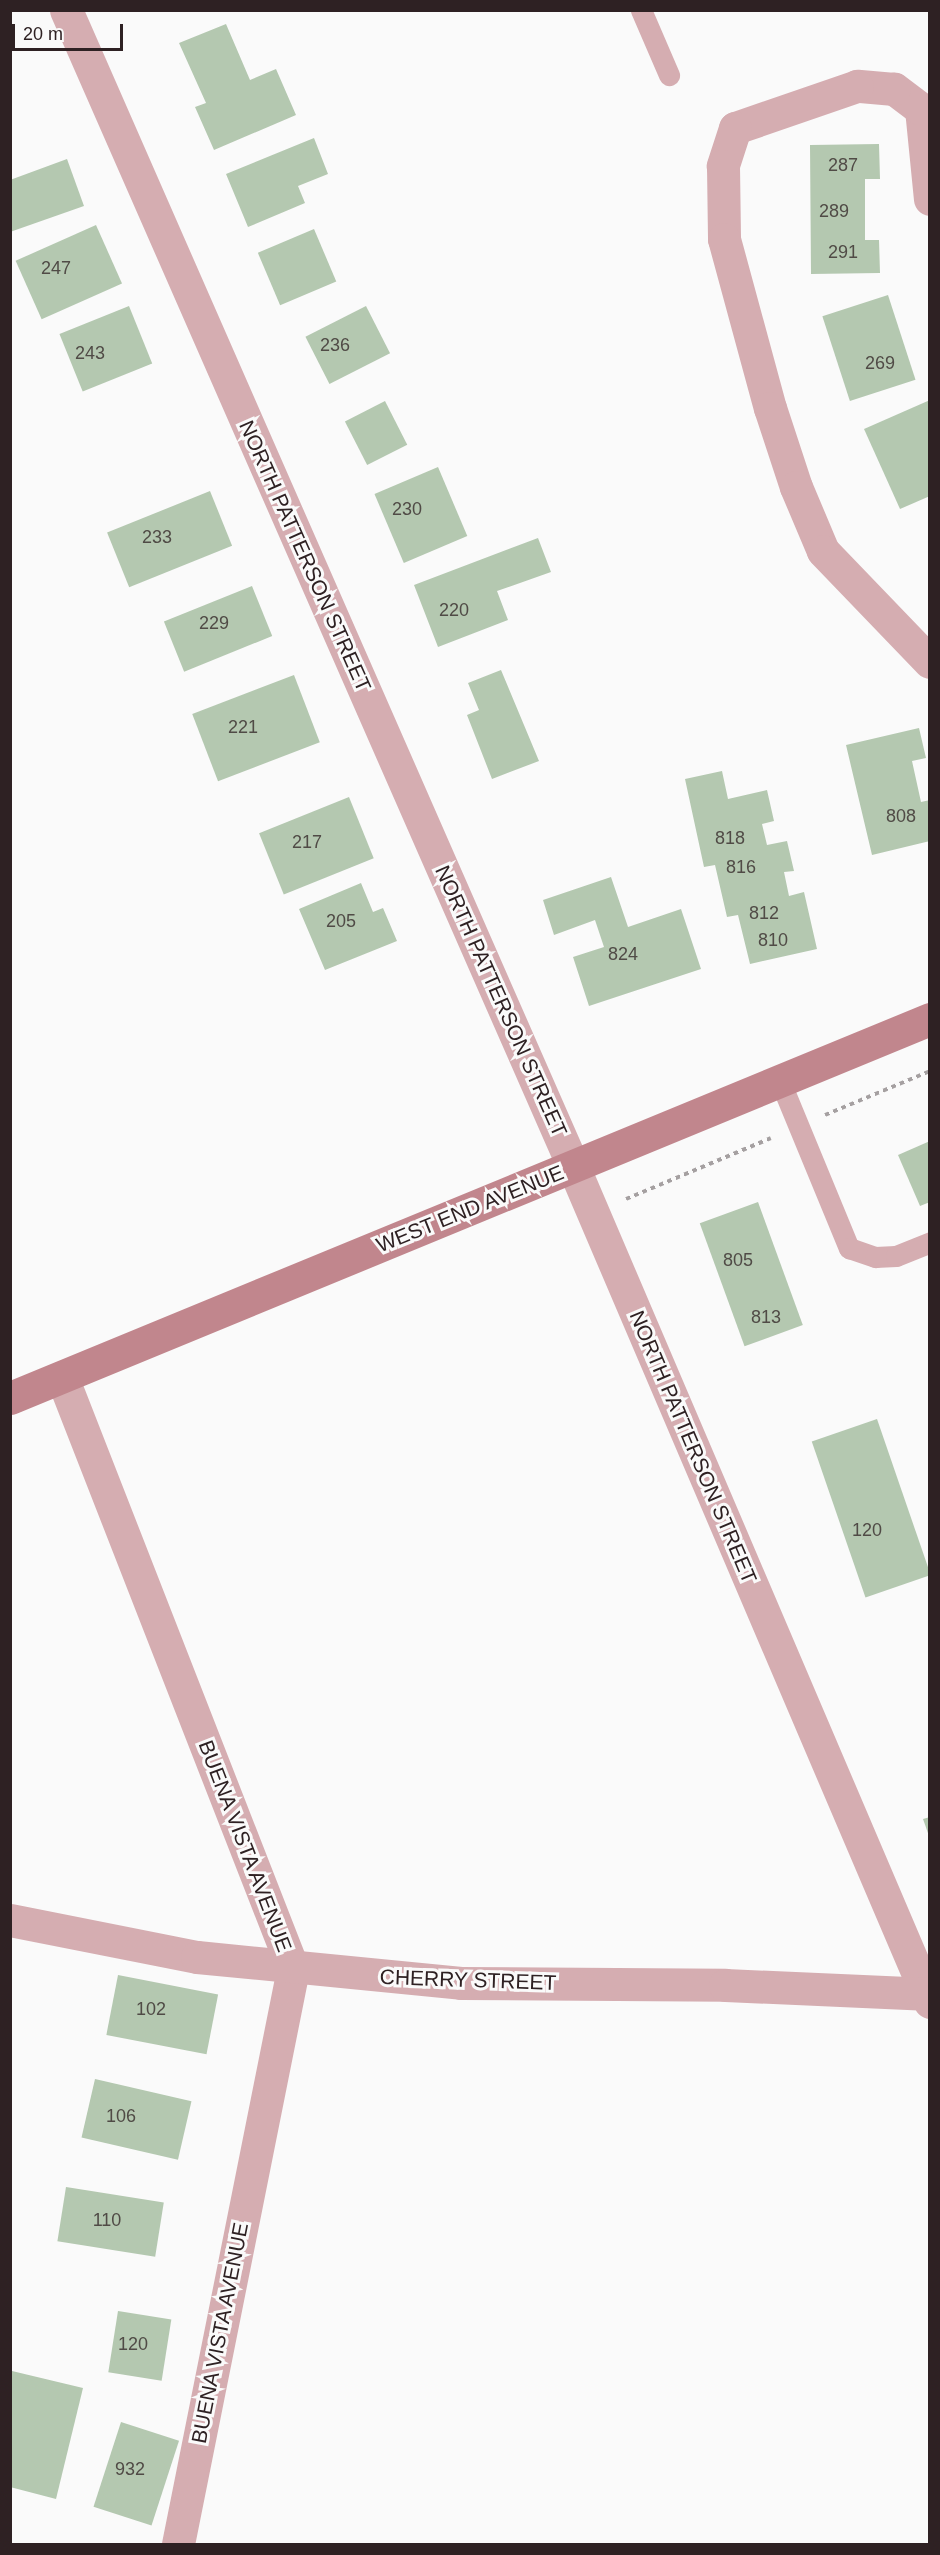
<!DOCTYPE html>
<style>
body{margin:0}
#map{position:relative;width:940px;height:2555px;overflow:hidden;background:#fafafa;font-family:Helvetica,sans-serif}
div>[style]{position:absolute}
.building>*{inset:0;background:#b4c8b0;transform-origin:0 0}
.path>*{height:4px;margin-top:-2px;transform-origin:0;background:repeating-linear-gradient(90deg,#a5a0a1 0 4.5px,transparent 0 9px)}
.lane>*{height:21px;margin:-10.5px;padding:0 10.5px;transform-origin:10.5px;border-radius:10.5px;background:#d5adb1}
.street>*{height:33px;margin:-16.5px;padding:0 16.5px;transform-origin:16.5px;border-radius:16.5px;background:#d5adb1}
.secondary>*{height:33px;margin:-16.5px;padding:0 16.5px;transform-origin:16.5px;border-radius:16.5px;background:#c1868d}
span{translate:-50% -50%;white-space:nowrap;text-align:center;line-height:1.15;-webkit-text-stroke:6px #fafafa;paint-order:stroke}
.number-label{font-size:18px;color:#504b46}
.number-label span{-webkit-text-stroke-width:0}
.street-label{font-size:21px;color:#2e2123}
.frame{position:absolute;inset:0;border:12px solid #2e2123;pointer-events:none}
.scale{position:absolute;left:12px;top:24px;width:111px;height:27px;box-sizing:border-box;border:3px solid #2e2123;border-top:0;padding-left:8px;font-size:18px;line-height:21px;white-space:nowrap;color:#2e2123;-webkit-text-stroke:4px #fafafa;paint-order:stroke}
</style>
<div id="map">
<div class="building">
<i style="clip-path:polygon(226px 24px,250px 80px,276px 69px,296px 115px,214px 150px,195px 107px,206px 103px,179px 43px)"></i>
<i style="clip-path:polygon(314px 138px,328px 174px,298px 186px,305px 203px,248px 227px,226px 174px)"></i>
<i style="clip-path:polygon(879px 144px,880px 179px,865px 179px,865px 240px,879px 240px,880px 273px,811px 274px,810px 145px)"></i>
<i style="clip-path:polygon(67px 159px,84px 206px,10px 232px,10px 180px)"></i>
<i style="left:96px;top:225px;width:64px;height:88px;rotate:66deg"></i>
<i style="left:314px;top:229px;width:57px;height:61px;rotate:67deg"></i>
<i style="left:888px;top:295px;width:89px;height:69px;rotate:72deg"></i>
<i style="left:129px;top:306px;width:62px;height:75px;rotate:68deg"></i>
<i style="left:366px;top:306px;width:53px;height:68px;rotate:63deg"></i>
<i style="clip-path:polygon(930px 400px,930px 496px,900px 509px,864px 429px)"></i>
<i style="left:385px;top:401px;width:49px;height:45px;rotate:63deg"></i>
<i style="left:438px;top:467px;width:75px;height:69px;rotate:67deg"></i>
<i style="left:210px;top:491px;width:59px;height:111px;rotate:68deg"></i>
<i style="clip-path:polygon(538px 538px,551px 572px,497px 591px,508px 620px,438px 647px,414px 585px)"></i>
<i style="left:252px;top:586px;width:54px;height:95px;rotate:68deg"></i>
<i style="clip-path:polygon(501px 670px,539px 761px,492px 779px,467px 715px,479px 710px,468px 683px)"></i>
<i style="left:294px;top:675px;width:72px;height:109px;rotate:69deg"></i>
<i style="clip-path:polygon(919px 728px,926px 758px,912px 761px,921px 802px,930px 800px,930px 841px,872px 855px,846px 745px)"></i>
<i style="clip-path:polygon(722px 771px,728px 799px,767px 790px,774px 821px,762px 824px,767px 845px,787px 841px,794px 871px,784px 872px,789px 896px,804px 892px,817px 949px,750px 964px,738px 915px,727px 917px,715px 865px,704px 867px,685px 779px)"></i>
<i style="left:349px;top:797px;width:66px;height:97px;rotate:68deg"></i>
<i style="clip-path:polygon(611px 877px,628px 927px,681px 909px,701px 969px,589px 1006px,573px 957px,604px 947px,595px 920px,554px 935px,543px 900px)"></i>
<i style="clip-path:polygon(361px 883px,373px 912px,383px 908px,397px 941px,325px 970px,299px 909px)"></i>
<i style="clip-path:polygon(930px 1141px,930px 1202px,920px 1206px,898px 1155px)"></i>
<i style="left:758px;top:1202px;width:131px;height:62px;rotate:70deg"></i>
<i style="left:877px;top:1419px;width:165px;height:69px;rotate:71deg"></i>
<i style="clip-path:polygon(930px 1817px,930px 1836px,929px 1836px,923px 1819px)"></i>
<i style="left:118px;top:1975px;width:102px;height:61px;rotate:11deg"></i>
<i style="left:95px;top:2079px;width:99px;height:60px;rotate:13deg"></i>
<i style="left:66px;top:2187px;width:99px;height:55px;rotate:9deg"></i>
<i style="left:118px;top:2311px;width:54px;height:62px;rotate:9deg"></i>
<i style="clip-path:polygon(12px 2371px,83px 2388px,56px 2499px,10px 2487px)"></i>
<i style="left:121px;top:2422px;width:61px;height:89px;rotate:18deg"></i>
</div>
<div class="path">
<i style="left:825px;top:1115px;width:114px;rotate:-22.7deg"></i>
<i style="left:626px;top:1199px;width:157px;rotate:-22.8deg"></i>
</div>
<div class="lane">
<i style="left:641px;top:10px;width:71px;rotate:66.7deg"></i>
<i style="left:780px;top:1081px;width:181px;rotate:67.6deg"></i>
<i style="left:849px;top:1248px;width:28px;rotate:19deg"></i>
<i style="left:875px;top:1257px;width:21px;rotate:-3deg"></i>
<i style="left:896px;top:1256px;width:37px;rotate:-22deg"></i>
</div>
<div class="street">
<i style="left:66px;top:10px;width:1262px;rotate:66.32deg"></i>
<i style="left:573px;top:1166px;width:909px;rotate:66.88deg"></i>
<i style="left:930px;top:199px;width:90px;rotate:-95.7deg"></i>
<i style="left:921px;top:109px;width:34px;rotate:-143deg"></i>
<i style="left:894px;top:89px;width:37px;rotate:-175deg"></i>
<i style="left:857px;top:86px;width:129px;rotate:161deg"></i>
<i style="left:735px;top:128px;width:40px;rotate:108deg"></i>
<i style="left:723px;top:166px;width:73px;rotate:89.2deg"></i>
<i style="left:724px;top:239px;width:175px;rotate:74.8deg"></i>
<i style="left:770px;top:408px;width:83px;rotate:71.8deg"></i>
<i style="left:796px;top:487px;width:69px;rotate:67.1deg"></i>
<i style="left:823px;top:551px;width:154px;rotate:46.1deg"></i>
<i style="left:62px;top:1377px;width:635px;rotate:68.68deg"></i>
<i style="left:293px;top:1969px;width:586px;rotate:101.31deg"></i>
<i style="left:10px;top:1920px;width:191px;rotate:11.2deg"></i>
<i style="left:197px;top:1957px;width:265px;rotate:5.6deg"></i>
<i style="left:461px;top:1983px;width:264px;rotate:0.4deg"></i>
<i style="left:725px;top:1985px;width:205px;rotate:2.5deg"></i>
</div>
<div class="secondary">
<i style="left:10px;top:1398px;width:995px;rotate:-22.39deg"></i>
</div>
<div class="number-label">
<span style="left:843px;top:165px">287</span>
<span style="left:834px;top:211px">289</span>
<span style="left:843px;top:252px">291</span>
<span style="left:56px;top:268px">247</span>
<span style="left:335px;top:345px">236</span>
<span style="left:90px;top:353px">243</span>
<span style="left:880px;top:363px">269</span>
<span style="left:407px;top:509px">230</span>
<span style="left:157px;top:537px">233</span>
<span style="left:454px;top:610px">220</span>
<span style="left:214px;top:623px">229</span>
<span style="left:243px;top:727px">221</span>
<span style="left:901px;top:816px">808</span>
<span style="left:730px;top:838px">818</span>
<span style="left:307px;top:842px">217</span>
<span style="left:741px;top:867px">816</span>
<span style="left:764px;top:913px">812</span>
<span style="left:341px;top:921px">205</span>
<span style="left:773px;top:940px">810</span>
<span style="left:623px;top:954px">824</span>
<span style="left:738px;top:1260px">805</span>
<span style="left:766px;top:1317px">813</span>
<span style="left:867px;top:1530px">120</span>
<span style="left:151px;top:2009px">102</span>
<span style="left:121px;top:2116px">106</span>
<span style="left:107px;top:2220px">110</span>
<span style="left:133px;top:2344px">120</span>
<span style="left:130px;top:2469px">932</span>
</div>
<div class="street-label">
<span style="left:305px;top:556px;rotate:66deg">NORTH PATTERSON STREET</span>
<span style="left:501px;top:1001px;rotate:66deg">NORTH PATTERSON STREET</span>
<span style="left:470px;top:1209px;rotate:-22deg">WEST END AVENUE</span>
<span style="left:693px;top:1447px;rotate:67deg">NORTH PATTERSON STREET</span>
<span style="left:245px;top:1846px;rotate:69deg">BUENA VISTA AVENUE</span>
<span style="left:468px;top:1980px;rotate:2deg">CHERRY STREET</span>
<span style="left:220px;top:2333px;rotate:-79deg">BUENA VISTA AVENUE</span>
</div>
<div class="frame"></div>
<div class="scale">20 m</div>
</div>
